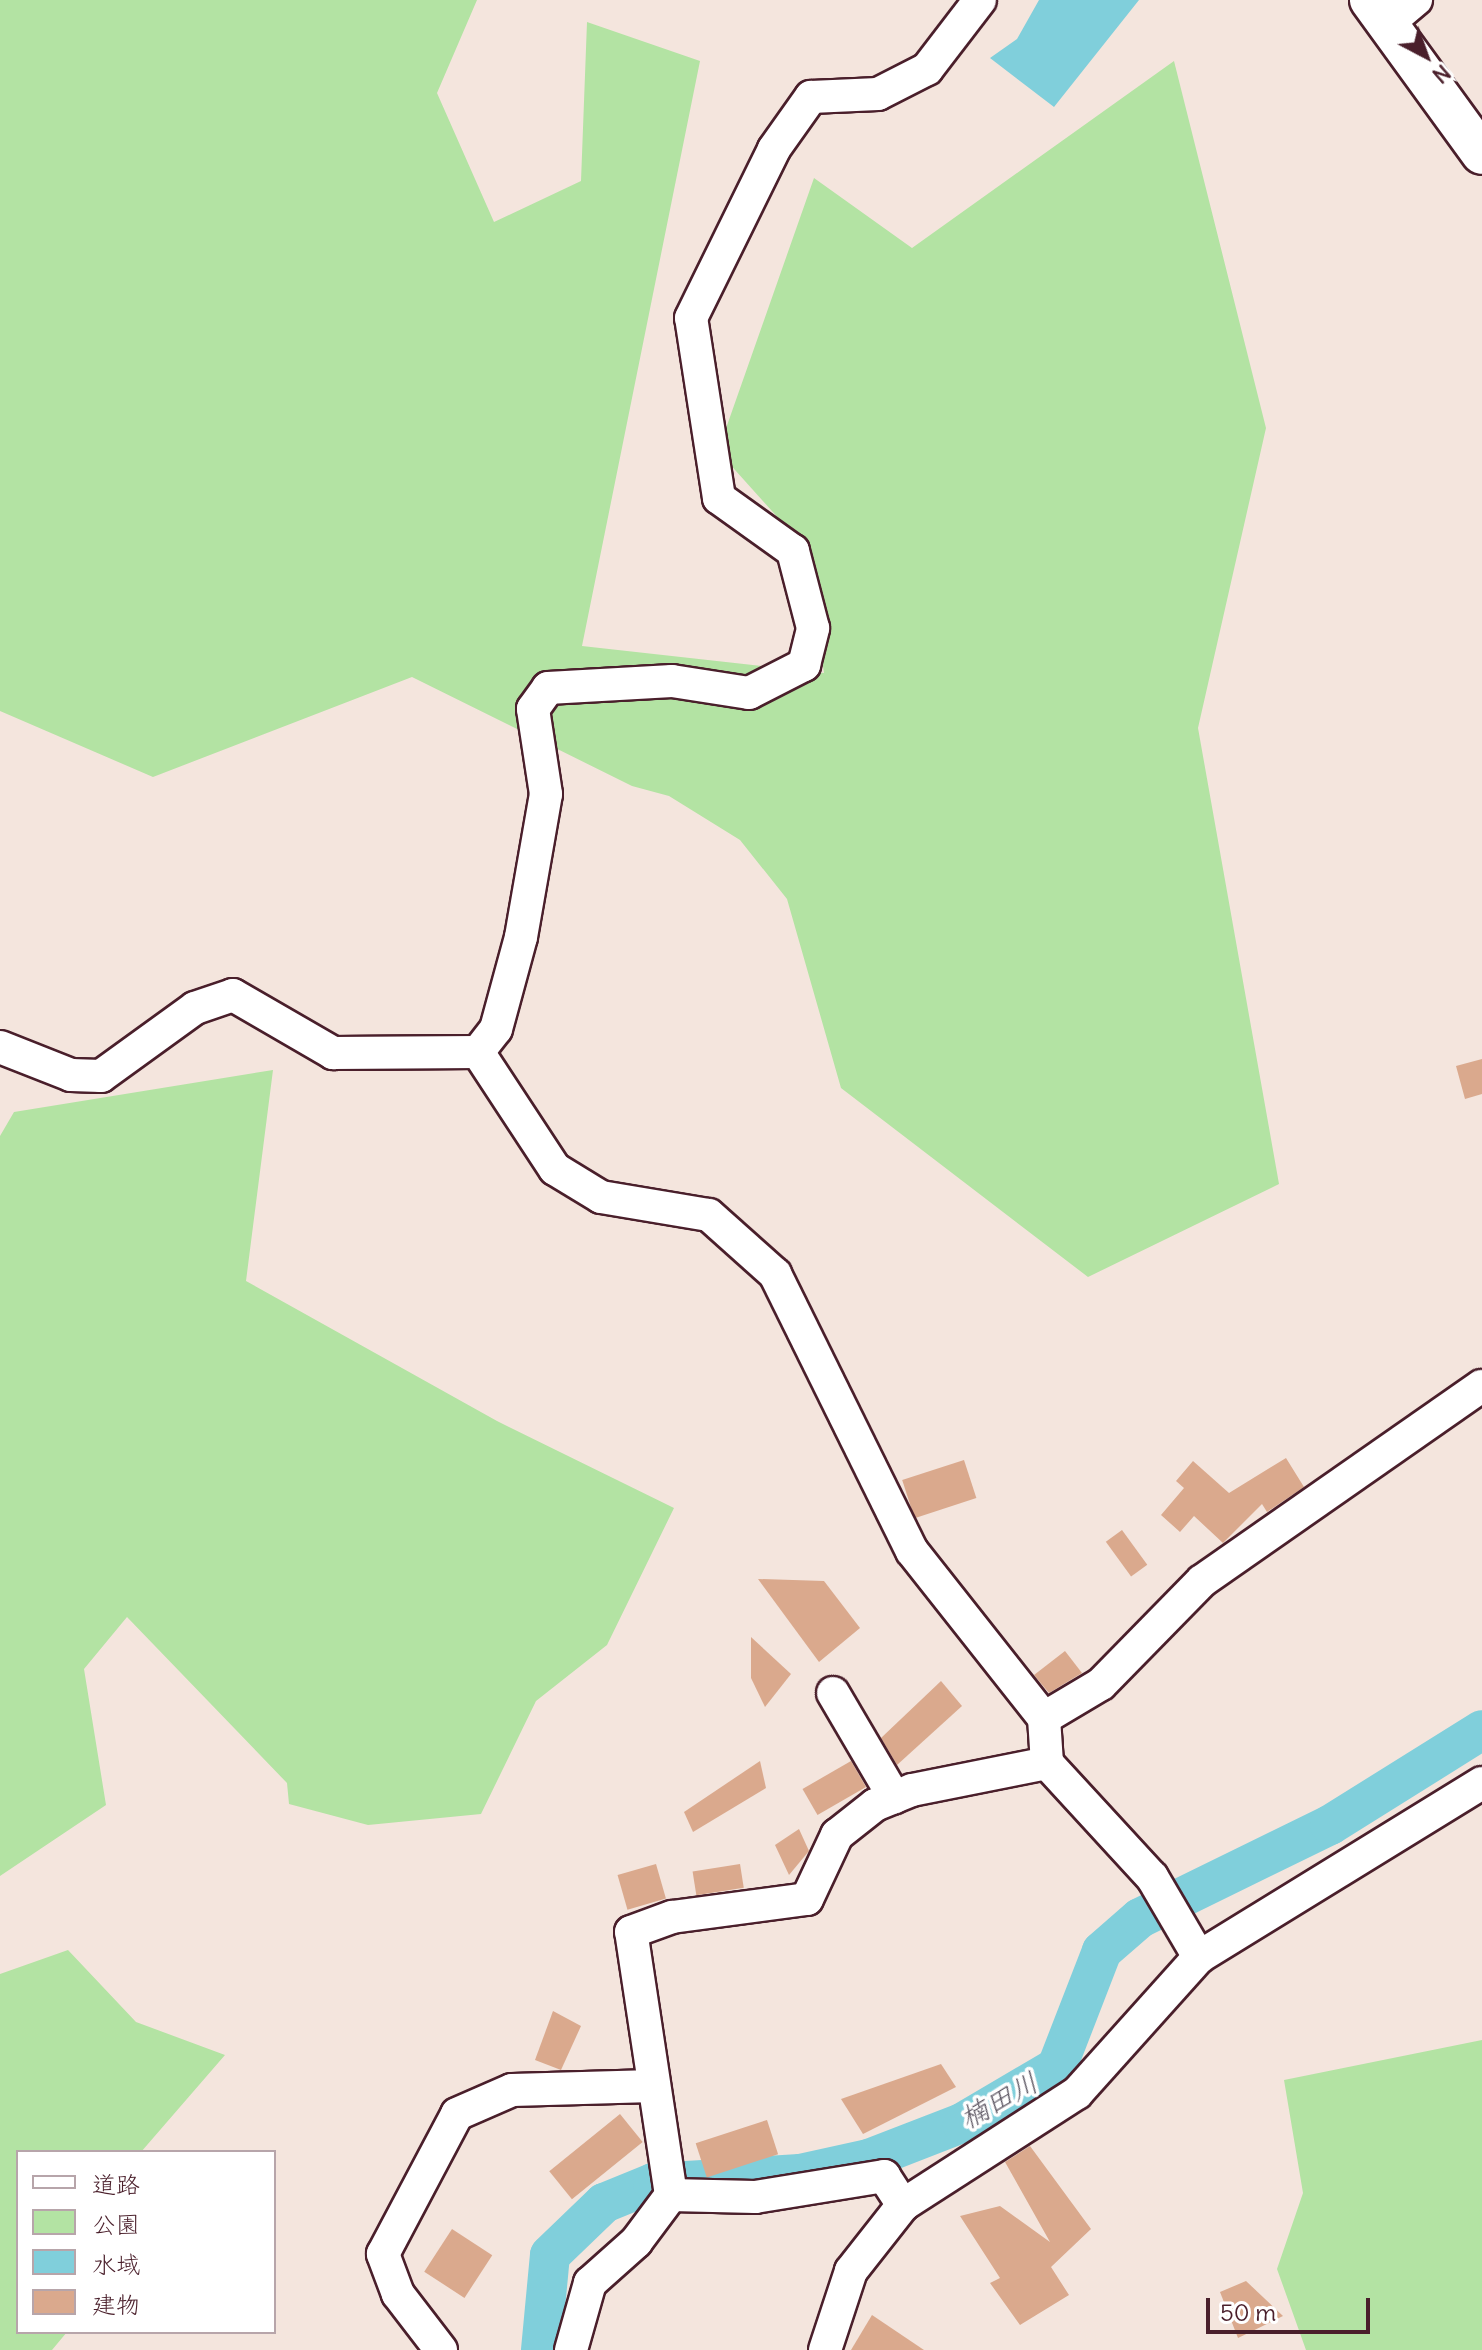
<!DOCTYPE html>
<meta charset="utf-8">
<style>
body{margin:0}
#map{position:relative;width:1482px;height:2350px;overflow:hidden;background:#f4e5dd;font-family:Delius,"Klee One",sans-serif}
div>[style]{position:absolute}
.green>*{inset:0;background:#b3e3a3}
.water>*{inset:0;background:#80cfdb}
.river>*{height:40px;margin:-20px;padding:0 20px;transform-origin:20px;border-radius:20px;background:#80cfdb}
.building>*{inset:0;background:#daa98d;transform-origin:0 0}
.roads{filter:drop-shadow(2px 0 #4a1f2b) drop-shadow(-2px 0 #4a1f2b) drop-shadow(0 2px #4a1f2b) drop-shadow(0 -2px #4a1f2b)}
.minor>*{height:32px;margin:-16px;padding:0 16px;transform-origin:16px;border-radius:16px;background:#fff}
.major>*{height:40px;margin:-20px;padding:0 20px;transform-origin:20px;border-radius:20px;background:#fff}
span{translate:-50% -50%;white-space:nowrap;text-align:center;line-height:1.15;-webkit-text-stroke:7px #fff;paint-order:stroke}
.water-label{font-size:28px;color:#5a5460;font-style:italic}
.legend{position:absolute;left:16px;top:2150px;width:260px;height:184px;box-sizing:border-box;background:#fff;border:2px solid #b7a5aa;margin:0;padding:10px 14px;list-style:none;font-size:24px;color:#4a1f2b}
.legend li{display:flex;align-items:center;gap:16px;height:40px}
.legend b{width:40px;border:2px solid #b7a5aa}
.north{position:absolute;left:1386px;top:16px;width:80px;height:80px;-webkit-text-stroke:6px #fff;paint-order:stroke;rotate:139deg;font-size:22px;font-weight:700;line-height:32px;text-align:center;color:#4a1f2b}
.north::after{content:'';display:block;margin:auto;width:28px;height:36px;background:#4a1f2b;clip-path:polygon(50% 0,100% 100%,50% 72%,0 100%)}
.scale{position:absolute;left:1206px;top:2298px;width:164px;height:36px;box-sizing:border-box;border:4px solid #4a1f2b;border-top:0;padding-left:10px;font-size:24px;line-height:28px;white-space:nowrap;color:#4a1f2b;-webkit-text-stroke:6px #fff;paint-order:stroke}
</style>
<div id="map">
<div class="green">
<i style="clip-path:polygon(0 0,477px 0,437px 93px,494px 222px,581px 181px,587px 22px,700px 61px,582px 646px,824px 673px,807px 550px,718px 451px,814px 178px,912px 248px,1174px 61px,1266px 428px,1198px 728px,1279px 1184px,1088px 1277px,841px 1088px,787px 899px,740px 840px,669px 796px,632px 786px,412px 677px,153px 777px,0 711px)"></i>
<i style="clip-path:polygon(273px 1070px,246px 1281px,497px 1421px,674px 1508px,607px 1645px,536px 1701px,481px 1814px,368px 1825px,289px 1804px,287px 1783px,127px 1617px,84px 1669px,106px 1805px,0 1876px,0 1136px,14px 1112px)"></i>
<i style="clip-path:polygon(68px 1950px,136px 2022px,225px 2055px,141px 2152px,18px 2152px,18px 2332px,67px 2332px,52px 2350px,0 2350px,0 1974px)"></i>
<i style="clip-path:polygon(1482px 2040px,1482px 2350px,1306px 2350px,1277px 2269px,1303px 2193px,1284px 2080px)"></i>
</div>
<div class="water">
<i style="clip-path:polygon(1039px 0,1139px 0,1054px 107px,990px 58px,1017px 39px)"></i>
</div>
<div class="river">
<i style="left:541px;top:2350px;width:95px;rotate:-84.6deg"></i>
<i style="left:550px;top:2255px;width:75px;rotate:-43.9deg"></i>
<i style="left:604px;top:2203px;width:53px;rotate:-22.2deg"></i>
<i style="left:653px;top:2183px;width:147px;rotate:-3.5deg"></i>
<i style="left:800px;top:2174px;width:71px;rotate:-12.3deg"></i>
<i style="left:869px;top:2159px;width:100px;rotate:-21.2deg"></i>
<i style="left:962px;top:2123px;width:110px;rotate:-30.5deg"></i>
<i style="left:1057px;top:2067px;width:124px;rotate:-68.8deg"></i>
<i style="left:1102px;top:1951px;width:50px;rotate:-41deg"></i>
<i style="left:1140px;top:1918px;width:212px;rotate:-26.1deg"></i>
<i style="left:1330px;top:1825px;width:179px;rotate:-32deg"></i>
</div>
<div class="building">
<i style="clip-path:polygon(1482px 1059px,1482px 1094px,1465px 1099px,1456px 1066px)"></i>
<i style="clip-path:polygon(1286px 1458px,1304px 1487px,1267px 1512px,1262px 1504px,1223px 1543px,1194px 1516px,1180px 1532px,1161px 1515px,1184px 1488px,1176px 1481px,1193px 1461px,1229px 1493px)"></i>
<i style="left:964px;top:1460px;width:40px;height:65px;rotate:72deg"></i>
<i style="left:1122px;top:1530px;width:43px;height:20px;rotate:54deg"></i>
<i style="clip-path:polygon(758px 1579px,824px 1581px,860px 1628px,819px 1662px)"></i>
<i style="clip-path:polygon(751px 1637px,791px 1674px,765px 1707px,751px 1678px)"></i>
<i style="clip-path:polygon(1065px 1651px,1082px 1673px,1049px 1693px,1034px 1675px)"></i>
<i style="clip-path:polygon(941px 1681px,962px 1706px,897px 1765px,881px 1738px)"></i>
<i style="clip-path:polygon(760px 1761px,766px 1788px,693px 1832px,684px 1812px)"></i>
<i style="left:851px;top:1761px;width:30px;height:56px;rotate:60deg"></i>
<i style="clip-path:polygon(799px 1829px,809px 1851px,789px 1875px,775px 1845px)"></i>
<i style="left:656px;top:1864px;width:36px;height:40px;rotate:74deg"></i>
<i style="left:740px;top:1864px;width:24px;height:48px;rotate:81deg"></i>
<i style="clip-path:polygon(553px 2011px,581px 2026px,561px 2070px,535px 2060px)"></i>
<i style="clip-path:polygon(941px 2064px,956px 2087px,863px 2134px,841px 2099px)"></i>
<i style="left:620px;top:2114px;width:36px;height:91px;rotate:51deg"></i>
<i style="left:767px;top:2120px;width:36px;height:75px;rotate:72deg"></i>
<i style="clip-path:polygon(1030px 2146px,1091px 2229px,1051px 2267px,1069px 2295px,1020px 2325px,990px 2283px,1000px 2278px,960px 2216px,1000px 2206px,1050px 2242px,1005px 2162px)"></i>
<i style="left:452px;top:2229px;width:48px;height:51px;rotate:33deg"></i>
<i style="clip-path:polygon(1246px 2281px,1283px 2316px,1238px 2338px,1220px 2292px)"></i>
<i style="clip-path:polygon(872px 2315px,924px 2350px,851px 2350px)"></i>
</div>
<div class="roads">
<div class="minor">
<i style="left:1387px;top:24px;width:38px;rotate:-40deg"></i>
<i style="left:0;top:1047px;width:76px;rotate:21.5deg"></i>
<i style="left:71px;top:1075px;width:30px;rotate:2deg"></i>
<i style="left:101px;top:1076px;width:116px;rotate:-35.9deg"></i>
<i style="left:195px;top:1008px;width:40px;rotate:-18.9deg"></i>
<i style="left:233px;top:995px;width:116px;rotate:30.1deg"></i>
<i style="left:333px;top:1053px;width:145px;rotate:-0.4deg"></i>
<i style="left:478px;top:1052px;width:29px;rotate:-52deg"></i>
<i style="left:496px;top:1029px;width:95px;rotate:-74.8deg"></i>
<i style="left:521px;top:937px;width:145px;rotate:-80.1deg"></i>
<i style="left:546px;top:794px;width:86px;rotate:-98.7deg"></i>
<i style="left:533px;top:709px;width:26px;rotate:-54deg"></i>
<i style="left:548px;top:688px;width:124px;rotate:-3.2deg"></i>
<i style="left:672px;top:681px;width:78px;rotate:8.9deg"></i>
<i style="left:749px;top:693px;width:62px;rotate:-27deg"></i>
<i style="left:804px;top:665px;width:38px;rotate:-76deg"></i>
<i style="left:813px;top:628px;width:80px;rotate:-104.6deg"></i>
<i style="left:793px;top:551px;width:91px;rotate:-144.4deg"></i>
<i style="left:719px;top:498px;width:182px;rotate:-98.8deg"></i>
<i style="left:691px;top:318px;width:188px;rotate:-63.8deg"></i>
<i style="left:774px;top:149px;width:64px;rotate:-54.6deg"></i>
<i style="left:811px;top:97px;width:67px;rotate:-2.6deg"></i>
<i style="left:878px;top:94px;width:55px;rotate:-27deg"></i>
<i style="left:927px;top:69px;width:87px;rotate:-52.5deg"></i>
<i style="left:478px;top:1052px;width:140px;rotate:56.7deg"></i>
<i style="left:555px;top:1169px;width:54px;rotate:31.3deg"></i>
<i style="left:601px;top:1197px;width:109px;rotate:9.5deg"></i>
<i style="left:709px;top:1215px;width:89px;rotate:41.8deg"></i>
<i style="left:775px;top:1274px;width:309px;rotate:63.7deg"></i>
<i style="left:912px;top:1551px;width:213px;rotate:51.7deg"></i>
<i style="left:1044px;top:1718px;width:45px;rotate:86.2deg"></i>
<i style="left:1047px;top:1763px;width:155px;rotate:47.4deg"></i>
<i style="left:1152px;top:1877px;width:93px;rotate:59.6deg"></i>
<i style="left:833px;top:1693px;width:121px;rotate:59.6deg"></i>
<i style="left:1044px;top:1718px;width:66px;rotate:-30.8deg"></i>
<i style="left:1101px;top:1684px;width:144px;rotate:-45.6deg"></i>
<i style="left:1202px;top:1581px;width:341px;rotate:-34.9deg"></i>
<i style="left:671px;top:2195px;width:84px;rotate:1.4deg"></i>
<i style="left:755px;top:2197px;width:131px;rotate:-9.2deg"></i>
<i style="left:884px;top:2176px;width:35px;rotate:57deg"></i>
<i style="left:441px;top:2350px;width:71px;rotate:-127.5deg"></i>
<i style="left:398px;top:2294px;width:43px;rotate:-110.6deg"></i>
<i style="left:383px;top:2254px;width:158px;rotate:-62.1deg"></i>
<i style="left:457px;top:2114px;width:60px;rotate:-23.6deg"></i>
<i style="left:512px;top:2090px;width:141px;rotate:-1.6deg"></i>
<i style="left:571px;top:2350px;width:70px;rotate:-74.2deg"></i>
<i style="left:590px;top:2283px;width:62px;rotate:-41.7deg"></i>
<i style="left:636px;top:2242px;width:59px;rotate:-53.3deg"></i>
<i style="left:671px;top:2195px;width:266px;rotate:-98.6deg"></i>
<i style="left:631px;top:1932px;width:44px;rotate:-20.1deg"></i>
<i style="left:672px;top:1917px;width:136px;rotate:-7.6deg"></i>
<i style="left:807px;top:1899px;width:71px;rotate:-64.9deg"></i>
<i style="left:837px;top:1835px;width:48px;rotate:-38.3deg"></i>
<i style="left:875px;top:1805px;width:40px;rotate:-22deg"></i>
<i style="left:912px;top:1790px;width:138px;rotate:-11.3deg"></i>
<i style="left:825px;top:2350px;width:83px;rotate:-71.8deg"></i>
<i style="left:851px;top:2271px;width:84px;rotate:-51.8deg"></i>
<i style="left:903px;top:2205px;width:207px;rotate:-32.8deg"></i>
<i style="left:1077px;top:2093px;width:183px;rotate:-48.1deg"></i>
<i style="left:1199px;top:1957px;width:332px;rotate:-31.6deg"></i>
</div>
<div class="major">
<i style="left:1370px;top:0;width:190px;rotate:54deg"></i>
</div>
</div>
<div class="water-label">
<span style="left:999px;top:2100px;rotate:-29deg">楠田川</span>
</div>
<ul class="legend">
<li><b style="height:10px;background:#fff"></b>道路</li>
<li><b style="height:22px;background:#b3e3a3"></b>公園</li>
<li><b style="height:22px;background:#80cfdb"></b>水域</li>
<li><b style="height:22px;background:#daa98d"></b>建物</li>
</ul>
<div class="north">N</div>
<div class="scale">50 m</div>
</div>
